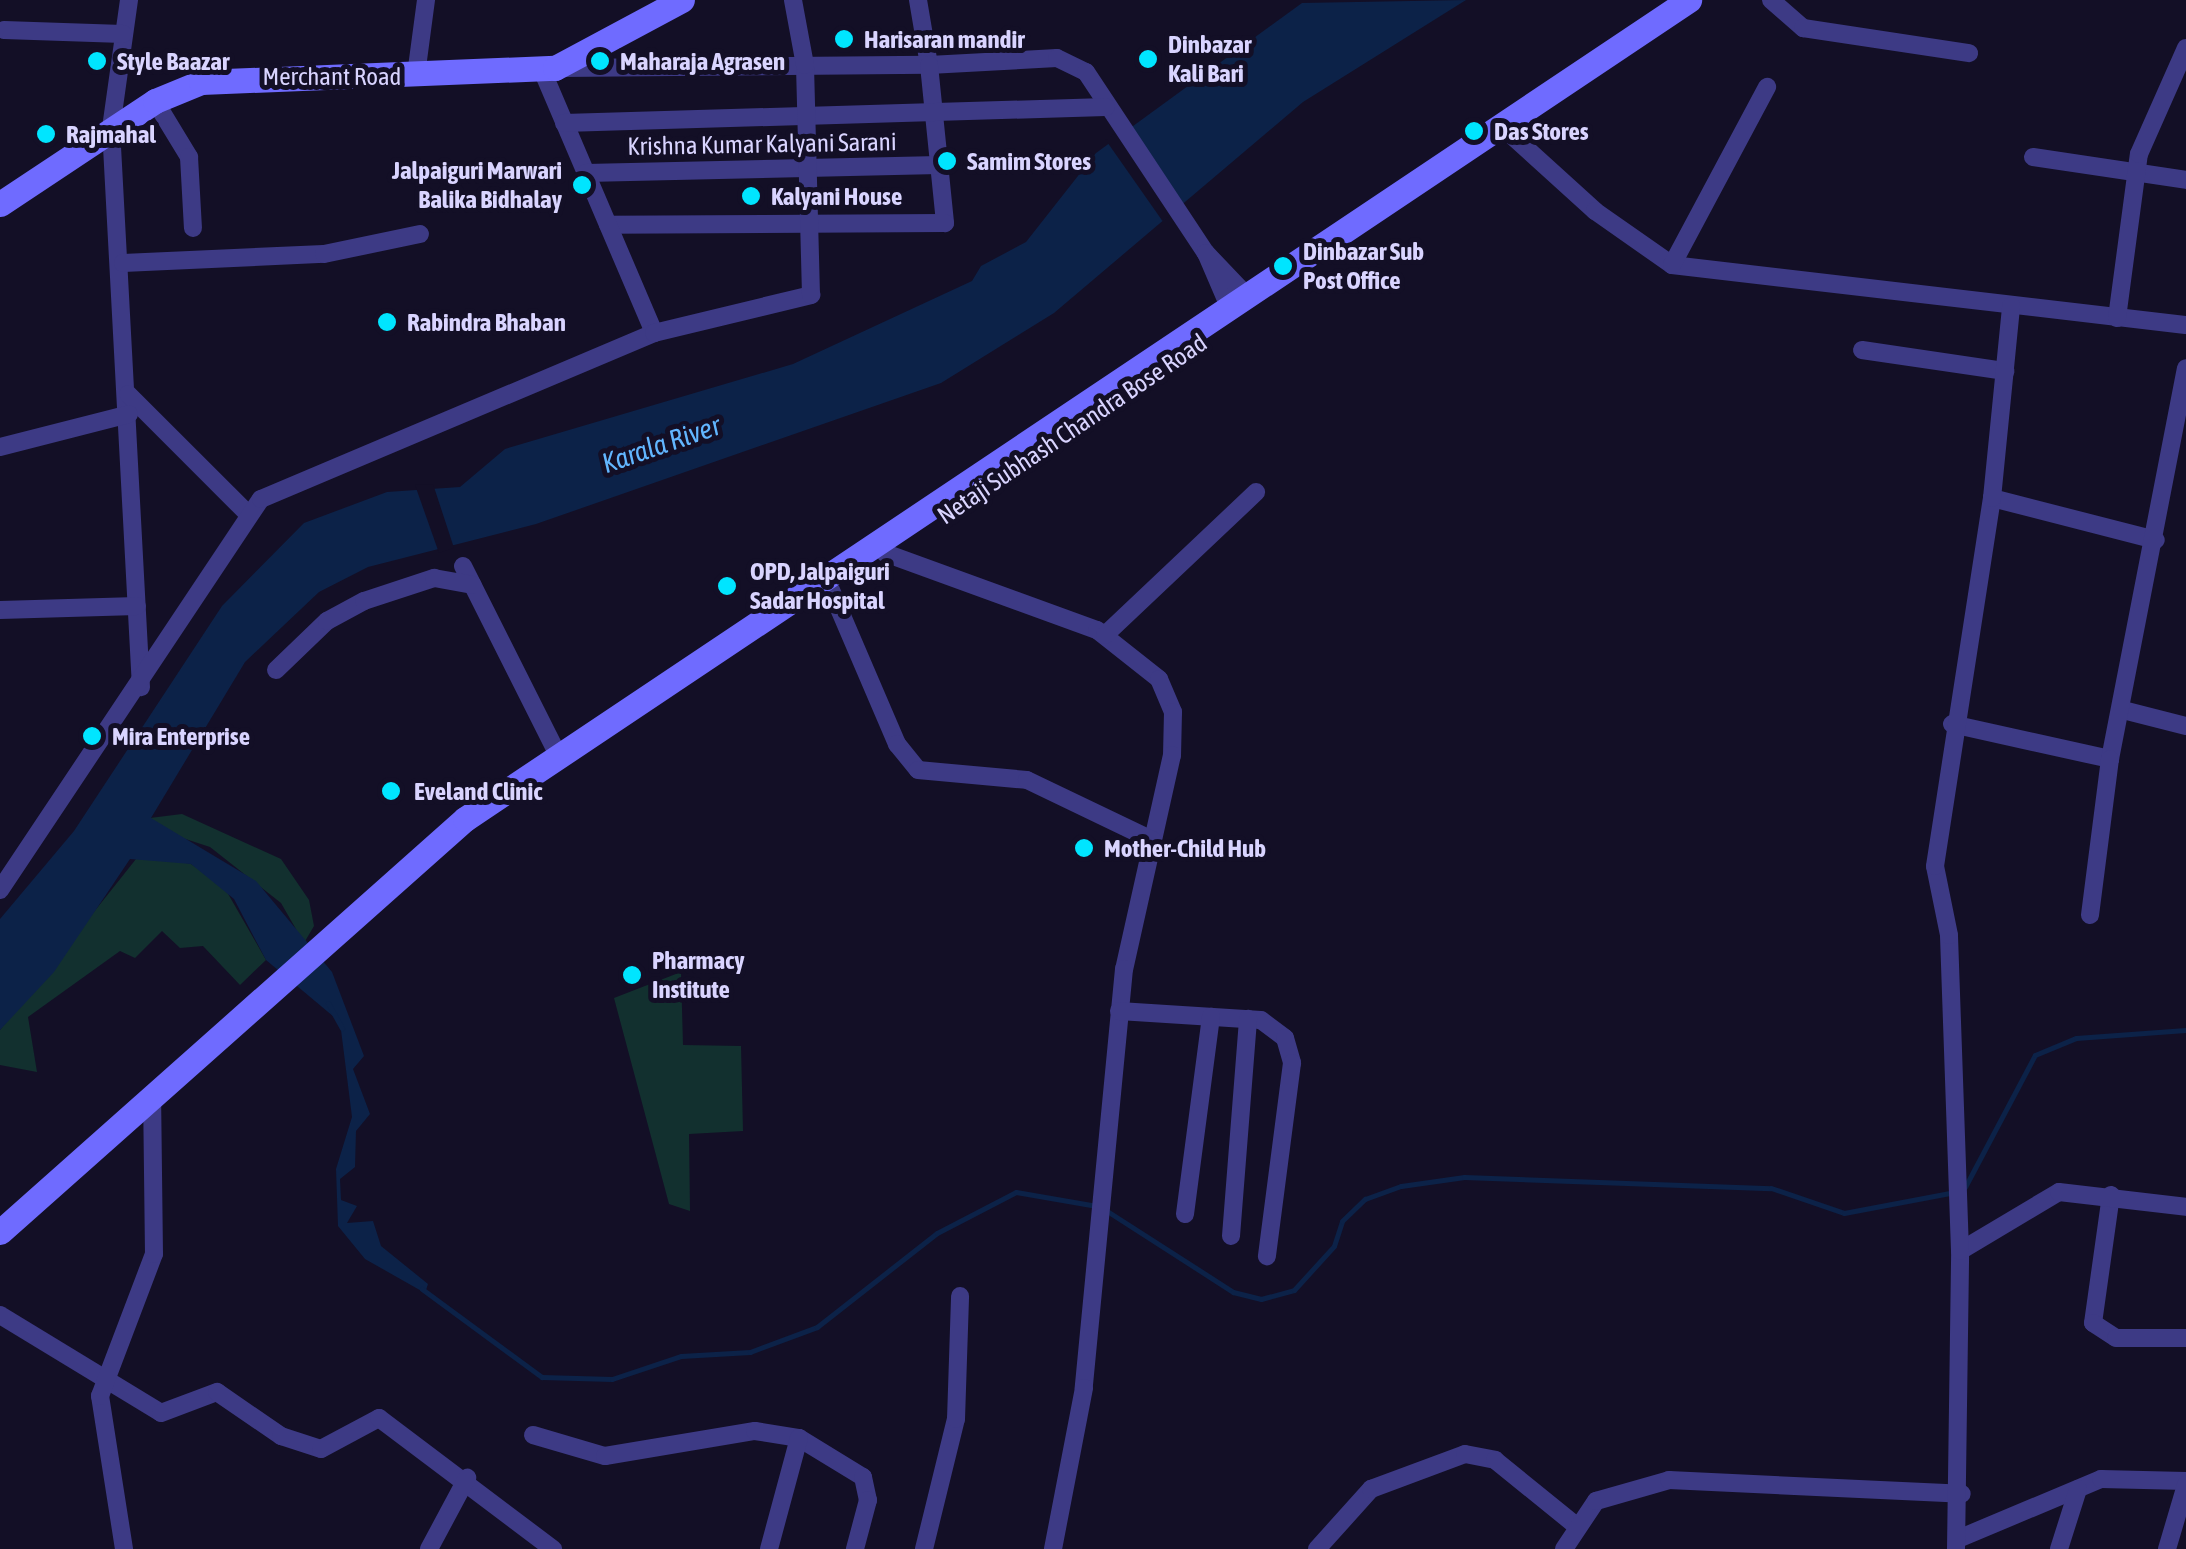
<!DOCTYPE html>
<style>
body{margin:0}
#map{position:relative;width:2186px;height:1549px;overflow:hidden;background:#130f26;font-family:"Asap Condensed",sans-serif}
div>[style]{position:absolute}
.green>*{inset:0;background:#12302f}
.water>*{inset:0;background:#0c2248}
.pier>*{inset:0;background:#130f26;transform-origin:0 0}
.stream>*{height:5px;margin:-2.5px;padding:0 2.5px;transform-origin:2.5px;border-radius:2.5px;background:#0c2248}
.street>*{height:18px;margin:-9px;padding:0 9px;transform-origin:9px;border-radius:9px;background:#3d3a85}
.secondary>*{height:25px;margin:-12.5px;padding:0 12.5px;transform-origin:12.5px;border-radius:12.5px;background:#6f6bff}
.dots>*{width:28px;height:28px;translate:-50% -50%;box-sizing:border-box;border:5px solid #130f26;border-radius:50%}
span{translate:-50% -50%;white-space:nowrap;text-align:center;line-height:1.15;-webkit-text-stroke:10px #130f26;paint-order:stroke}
.poi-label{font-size:25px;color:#d9d4ff;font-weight:700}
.left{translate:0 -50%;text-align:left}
.right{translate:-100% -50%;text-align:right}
.street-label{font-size:25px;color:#d9d4ff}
.water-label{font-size:28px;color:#62b6ff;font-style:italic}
</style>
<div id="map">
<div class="green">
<i style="clip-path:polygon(182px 814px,281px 859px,309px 900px,314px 926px,304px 943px,281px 903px,210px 847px,158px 830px,150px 818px)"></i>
<i style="clip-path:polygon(140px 854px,191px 864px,223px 885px,266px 960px,240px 985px,203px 946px,180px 948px,162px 931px,135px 958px,120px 951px,28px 1017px,37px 1072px,0 1065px,0 1030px)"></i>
<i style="clip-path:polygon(681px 972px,683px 1045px,741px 1046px,743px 1131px,689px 1134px,690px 1211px,669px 1204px,614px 998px)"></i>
</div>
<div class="water">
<i style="clip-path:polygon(1466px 0,1303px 102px,1054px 313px,941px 383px,536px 524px,368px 567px,319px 592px,245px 662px,151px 818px,256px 881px,332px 972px,364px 1056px,353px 1069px,370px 1114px,356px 1131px,355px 1167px,340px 1179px,341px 1200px,357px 1206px,347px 1223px,373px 1221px,381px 1246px,428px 1284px,425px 1293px,365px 1259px,338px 1226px,336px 1169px,352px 1117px,340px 1022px,266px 960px,234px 899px,191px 864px,130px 859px,54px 972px,0 1030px,0 919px,74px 831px,222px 606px,304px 523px,387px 492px,460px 487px,505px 449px,793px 364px,972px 281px,981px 266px,1026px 242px,1096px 153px,1302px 3px)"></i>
</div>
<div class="pier">
<i style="left:1127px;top:125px;width:99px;height:26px;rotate:55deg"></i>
<i style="clip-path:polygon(433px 484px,454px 548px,439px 553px,415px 485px)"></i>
</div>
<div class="stream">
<i style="left:328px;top:1003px;width:29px;rotate:61deg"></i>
<i style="left:1965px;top:1187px;width:149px;rotate:-62.1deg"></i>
<i style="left:2035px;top:1055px;width:44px;rotate:-22.5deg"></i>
<i style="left:2076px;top:1038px;width:110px;rotate:-4.2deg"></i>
<i style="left:1107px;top:1211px;width:150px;rotate:32.7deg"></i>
<i style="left:1233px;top:1292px;width:29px;rotate:14deg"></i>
<i style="left:1261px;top:1299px;width:34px;rotate:-15deg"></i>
<i style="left:1294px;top:1290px;width:59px;rotate:-47.7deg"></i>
<i style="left:1334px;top:1246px;width:26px;rotate:-72deg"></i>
<i style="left:1342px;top:1221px;width:32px;rotate:-44deg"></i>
<i style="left:1365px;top:1199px;width:38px;rotate:-20deg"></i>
<i style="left:1401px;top:1186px;width:64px;rotate:-8.1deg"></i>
<i style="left:1464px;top:1177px;width:307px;rotate:2.1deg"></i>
<i style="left:1771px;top:1188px;width:77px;rotate:18.9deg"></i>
<i style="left:1844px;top:1213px;width:113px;rotate:-10.7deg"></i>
<i style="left:422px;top:1289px;width:149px;rotate:36.3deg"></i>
<i style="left:542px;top:1377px;width:70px;rotate:1.6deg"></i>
<i style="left:612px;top:1379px;width:73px;rotate:-18.4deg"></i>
<i style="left:681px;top:1356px;width:69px;rotate:-3.3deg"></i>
<i style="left:750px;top:1352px;width:72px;rotate:-20.5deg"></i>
<i style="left:817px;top:1327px;width:152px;rotate:-38.1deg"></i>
<i style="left:937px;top:1233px;width:89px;rotate:-27.4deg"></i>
<i style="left:1016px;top:1192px;width:82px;rotate:9.8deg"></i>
</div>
<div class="street">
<i style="left:129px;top:0;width:129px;rotate:98deg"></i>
<i style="left:111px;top:128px;width:560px;rotate:86.93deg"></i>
<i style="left:918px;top:0;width:66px;rotate:80.4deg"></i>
<i style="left:929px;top:65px;width:128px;rotate:-3.1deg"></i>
<i style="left:1057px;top:58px;width:32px;rotate:26deg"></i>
<i style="left:1086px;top:72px;width:217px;rotate:56.5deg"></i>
<i style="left:1771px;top:0;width:43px;rotate:41.2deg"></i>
<i style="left:1803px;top:28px;width:168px;rotate:8.6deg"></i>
<i style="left:4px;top:30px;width:119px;rotate:1.9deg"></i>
<i style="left:560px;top:68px;width:369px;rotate:-0.5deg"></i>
<i style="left:929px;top:65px;width:159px;rotate:84.2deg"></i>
<i style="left:945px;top:223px;width:337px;rotate:179.7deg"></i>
<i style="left:542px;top:70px;width:286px;rotate:66.9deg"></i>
<i style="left:416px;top:75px;width:76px;rotate:-82.4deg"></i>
<i style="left:155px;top:101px;width:66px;rotate:58.7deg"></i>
<i style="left:189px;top:157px;width:71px;rotate:86.8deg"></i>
<i style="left:564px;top:123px;width:542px;rotate:-1.69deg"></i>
<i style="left:1508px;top:132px;width:118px;rotate:42.2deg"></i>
<i style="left:1595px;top:211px;width:94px;rotate:35deg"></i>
<i style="left:1672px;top:265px;width:517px;rotate:6.66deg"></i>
<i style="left:2033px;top:157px;width:155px;rotate:8.5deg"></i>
<i style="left:586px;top:173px;width:353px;rotate:-1.3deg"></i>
<i style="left:123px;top:263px;width:201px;rotate:-2.6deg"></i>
<i style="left:324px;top:254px;width:98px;rotate:-11.8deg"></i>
<i style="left:1672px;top:265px;width:202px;rotate:-61.9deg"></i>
<i style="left:1230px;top:309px;width:61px;rotate:-113.2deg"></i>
<i style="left:1206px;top:253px;width:61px;rotate:46.3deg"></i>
<i style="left:2117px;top:318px;width:165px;rotate:-82.4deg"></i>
<i style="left:2139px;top:154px;width:116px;rotate:-66.1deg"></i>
<i style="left:1862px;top:350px;width:145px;rotate:8.4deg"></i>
<i style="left:128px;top:394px;width:170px;rotate:45deg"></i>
<i style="left:0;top:447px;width:133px;rotate:-14.3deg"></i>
<i style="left:1992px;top:498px;width:169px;rotate:14.4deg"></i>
<i style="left:885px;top:553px;width:226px;rotate:20deg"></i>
<i style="left:1097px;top:630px;width:79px;rotate:38.3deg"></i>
<i style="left:1159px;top:679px;width:36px;rotate:67deg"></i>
<i style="left:1173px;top:712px;width:43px;rotate:91.3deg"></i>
<i style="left:1172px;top:755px;width:219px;rotate:102.6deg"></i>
<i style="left:1124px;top:969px;width:421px;rotate:95.5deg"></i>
<i style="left:1084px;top:1388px;width:164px;rotate:100.9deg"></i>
<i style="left:463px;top:566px;width:214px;rotate:63.3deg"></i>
<i style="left:831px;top:590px;width:168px;rotate:66.8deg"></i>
<i style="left:897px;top:744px;width:33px;rotate:51deg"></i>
<i style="left:918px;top:770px;width:109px;rotate:5.2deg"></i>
<i style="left:1027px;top:780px;width:139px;rotate:25.6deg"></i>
<i style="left:0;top:610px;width:137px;rotate:-1.7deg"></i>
<i style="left:1105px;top:635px;width:208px;rotate:-43.4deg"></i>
<i style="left:276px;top:670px;width:71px;rotate:-43.9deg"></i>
<i style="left:327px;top:621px;width:42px;rotate:-28.4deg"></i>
<i style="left:364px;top:601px;width:74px;rotate:-18.2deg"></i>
<i style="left:434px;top:578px;width:39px;rotate:10deg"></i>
<i style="left:2123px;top:710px;width:65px;rotate:14.3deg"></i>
<i style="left:1952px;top:724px;width:162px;rotate:12.5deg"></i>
<i style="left:2110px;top:759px;width:398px;rotate:-79deg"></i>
<i style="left:0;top:890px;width:470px;rotate:-56.3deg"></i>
<i style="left:261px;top:499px;width:427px;rotate:-22.9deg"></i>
<i style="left:654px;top:333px;width:162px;rotate:-13.6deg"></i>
<i style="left:811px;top:295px;width:230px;rotate:-91.5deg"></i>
<i style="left:805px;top:65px;width:66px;rotate:-100.5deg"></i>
<i style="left:2090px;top:915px;width:157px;rotate:-82.7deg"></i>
<i style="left:1119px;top:1011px;width:142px;rotate:3.6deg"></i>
<i style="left:1261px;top:1020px;width:30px;rotate:37deg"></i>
<i style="left:1285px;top:1038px;width:26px;rotate:74deg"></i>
<i style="left:1292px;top:1063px;width:195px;rotate:97.4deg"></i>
<i style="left:2111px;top:1195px;width:129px;rotate:98deg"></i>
<i style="left:2093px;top:1323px;width:27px;rotate:33deg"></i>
<i style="left:2116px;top:1338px;width:70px"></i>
<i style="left:1185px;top:1214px;width:199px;rotate:-82.5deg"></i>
<i style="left:1231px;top:1236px;width:218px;rotate:-85.5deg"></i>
<i style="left:1960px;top:1251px;width:115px;rotate:-30.8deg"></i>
<i style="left:2059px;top:1192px;width:128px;rotate:6.7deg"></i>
<i style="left:0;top:1315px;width:188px;rotate:31.3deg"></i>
<i style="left:161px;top:1413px;width:60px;rotate:-20.6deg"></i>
<i style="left:217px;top:1392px;width:78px;rotate:34.5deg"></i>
<i style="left:281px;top:1436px;width:42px;rotate:18deg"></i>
<i style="left:321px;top:1449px;width:66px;rotate:-28.1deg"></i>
<i style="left:379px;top:1418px;width:218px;rotate:37deg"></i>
<i style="left:533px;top:1435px;width:75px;rotate:16.3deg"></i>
<i style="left:605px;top:1456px;width:152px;rotate:-9.5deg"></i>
<i style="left:755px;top:1431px;width:45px;rotate:9deg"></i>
<i style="left:799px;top:1438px;width:75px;rotate:31.4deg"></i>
<i style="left:863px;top:1477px;width:24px;rotate:78deg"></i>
<i style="left:868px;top:1500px;width:51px;rotate:104.9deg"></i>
<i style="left:1958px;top:1539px;width:155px;rotate:-22.8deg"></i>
<i style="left:2101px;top:1479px;width:85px;rotate:1.3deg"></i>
<i style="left:124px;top:1549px;width:155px;rotate:-98.9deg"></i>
<i style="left:100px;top:1396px;width:152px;rotate:-69.2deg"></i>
<i style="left:154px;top:1254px;width:157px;rotate:-90.7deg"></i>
<i style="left:429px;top:1549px;width:81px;rotate:-61.8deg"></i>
<i style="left:769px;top:1549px;width:115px;rotate:-74.9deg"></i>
<i style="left:924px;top:1549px;width:134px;rotate:-76.2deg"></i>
<i style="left:956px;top:1419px;width:123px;rotate:-88.1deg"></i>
<i style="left:1317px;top:1549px;width:81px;rotate:-48deg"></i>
<i style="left:1371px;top:1489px;width:100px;rotate:-20.4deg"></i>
<i style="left:1465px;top:1454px;width:31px;rotate:11deg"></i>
<i style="left:1495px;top:1460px;width:102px;rotate:39deg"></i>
<i style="left:1564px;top:1549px;width:58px;rotate:-56.3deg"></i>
<i style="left:1596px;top:1501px;width:76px;rotate:-16deg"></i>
<i style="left:1669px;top:1480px;width:293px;rotate:2.7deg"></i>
<i style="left:1956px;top:1549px;width:298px;rotate:-89.2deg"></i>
<i style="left:1960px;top:1251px;width:316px;rotate:-92deg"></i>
<i style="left:1949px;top:935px;width:70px;rotate:-101.5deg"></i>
<i style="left:1935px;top:866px;width:372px;rotate:-81.2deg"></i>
<i style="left:1992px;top:498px;width:193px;rotate:-84.3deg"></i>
<i style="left:2059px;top:1549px;width:63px;rotate:-72.4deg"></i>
<i style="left:2167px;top:1549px;width:67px;rotate:-73.5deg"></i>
</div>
<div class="secondary">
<i style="left:0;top:204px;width:186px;rotate:-33.6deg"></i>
<i style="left:155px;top:101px;width:50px;rotate:-22.4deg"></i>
<i style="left:201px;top:82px;width:354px;rotate:-2.3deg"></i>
<i style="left:555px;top:68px;width:144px;rotate:-28.2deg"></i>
<i style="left:0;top:1232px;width:622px;rotate:-41.61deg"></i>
<i style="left:465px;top:819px;width:1473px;rotate:-33.79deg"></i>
</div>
<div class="dots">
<i style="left:844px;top:39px;background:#00e5ff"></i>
<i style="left:1148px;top:59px;background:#00e5ff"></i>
<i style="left:97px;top:61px;background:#00e5ff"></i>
<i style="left:600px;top:61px;background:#00e5ff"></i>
<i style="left:1474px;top:131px;background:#00e5ff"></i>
<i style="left:46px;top:134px;background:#00e5ff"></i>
<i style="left:947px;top:161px;background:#00e5ff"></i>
<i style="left:582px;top:185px;background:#00e5ff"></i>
<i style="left:751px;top:196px;background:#00e5ff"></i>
<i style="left:1283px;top:266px;background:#00e5ff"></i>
<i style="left:387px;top:322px;background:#00e5ff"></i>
<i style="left:727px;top:586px;background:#00e5ff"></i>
<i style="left:92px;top:736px;background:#00e5ff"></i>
<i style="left:391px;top:791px;background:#00e5ff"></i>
<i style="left:1084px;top:848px;background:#00e5ff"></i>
<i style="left:632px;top:975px;background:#00e5ff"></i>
</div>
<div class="poi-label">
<span class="left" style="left:864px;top:39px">Harisaran mandir</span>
<span class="left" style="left:1168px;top:59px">Dinbazar<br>Kali Bari</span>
<span class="left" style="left:117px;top:61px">Style Baazar</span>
<span class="left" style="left:620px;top:61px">Maharaja Agrasen</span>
<span class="left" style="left:1494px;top:131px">Das Stores</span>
<span class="left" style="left:66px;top:134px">Rajmahal</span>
<span class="left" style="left:967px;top:161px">Samim Stores</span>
<span class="right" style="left:562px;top:185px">Jalpaiguri Marwari<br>Balika Bidhalay</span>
<span class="left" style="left:771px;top:196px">Kalyani House</span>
<span class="left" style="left:1303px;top:266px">Dinbazar Sub<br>Post Office</span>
<span class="left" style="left:407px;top:322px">Rabindra Bhaban</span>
<span class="left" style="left:750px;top:586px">OPD, Jalpaiguri<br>Sadar Hospital</span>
<span class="left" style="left:112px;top:736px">Mira Enterprise</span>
<span class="left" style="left:414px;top:791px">Eveland Clinic</span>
<span class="left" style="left:1104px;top:848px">Mother-Child Hub</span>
<span class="left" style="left:652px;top:975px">Pharmacy<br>Institute</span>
</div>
<div class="street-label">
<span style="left:332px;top:76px">Merchant Road</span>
<span style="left:762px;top:144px;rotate:-1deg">Krishna Kumar Kalyani Sarani</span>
<span style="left:1072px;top:429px;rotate:-34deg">Netaji Subhash Chandra Bose Road</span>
</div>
<div class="water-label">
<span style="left:661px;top:444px;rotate:-19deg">Karala River</span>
</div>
</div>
